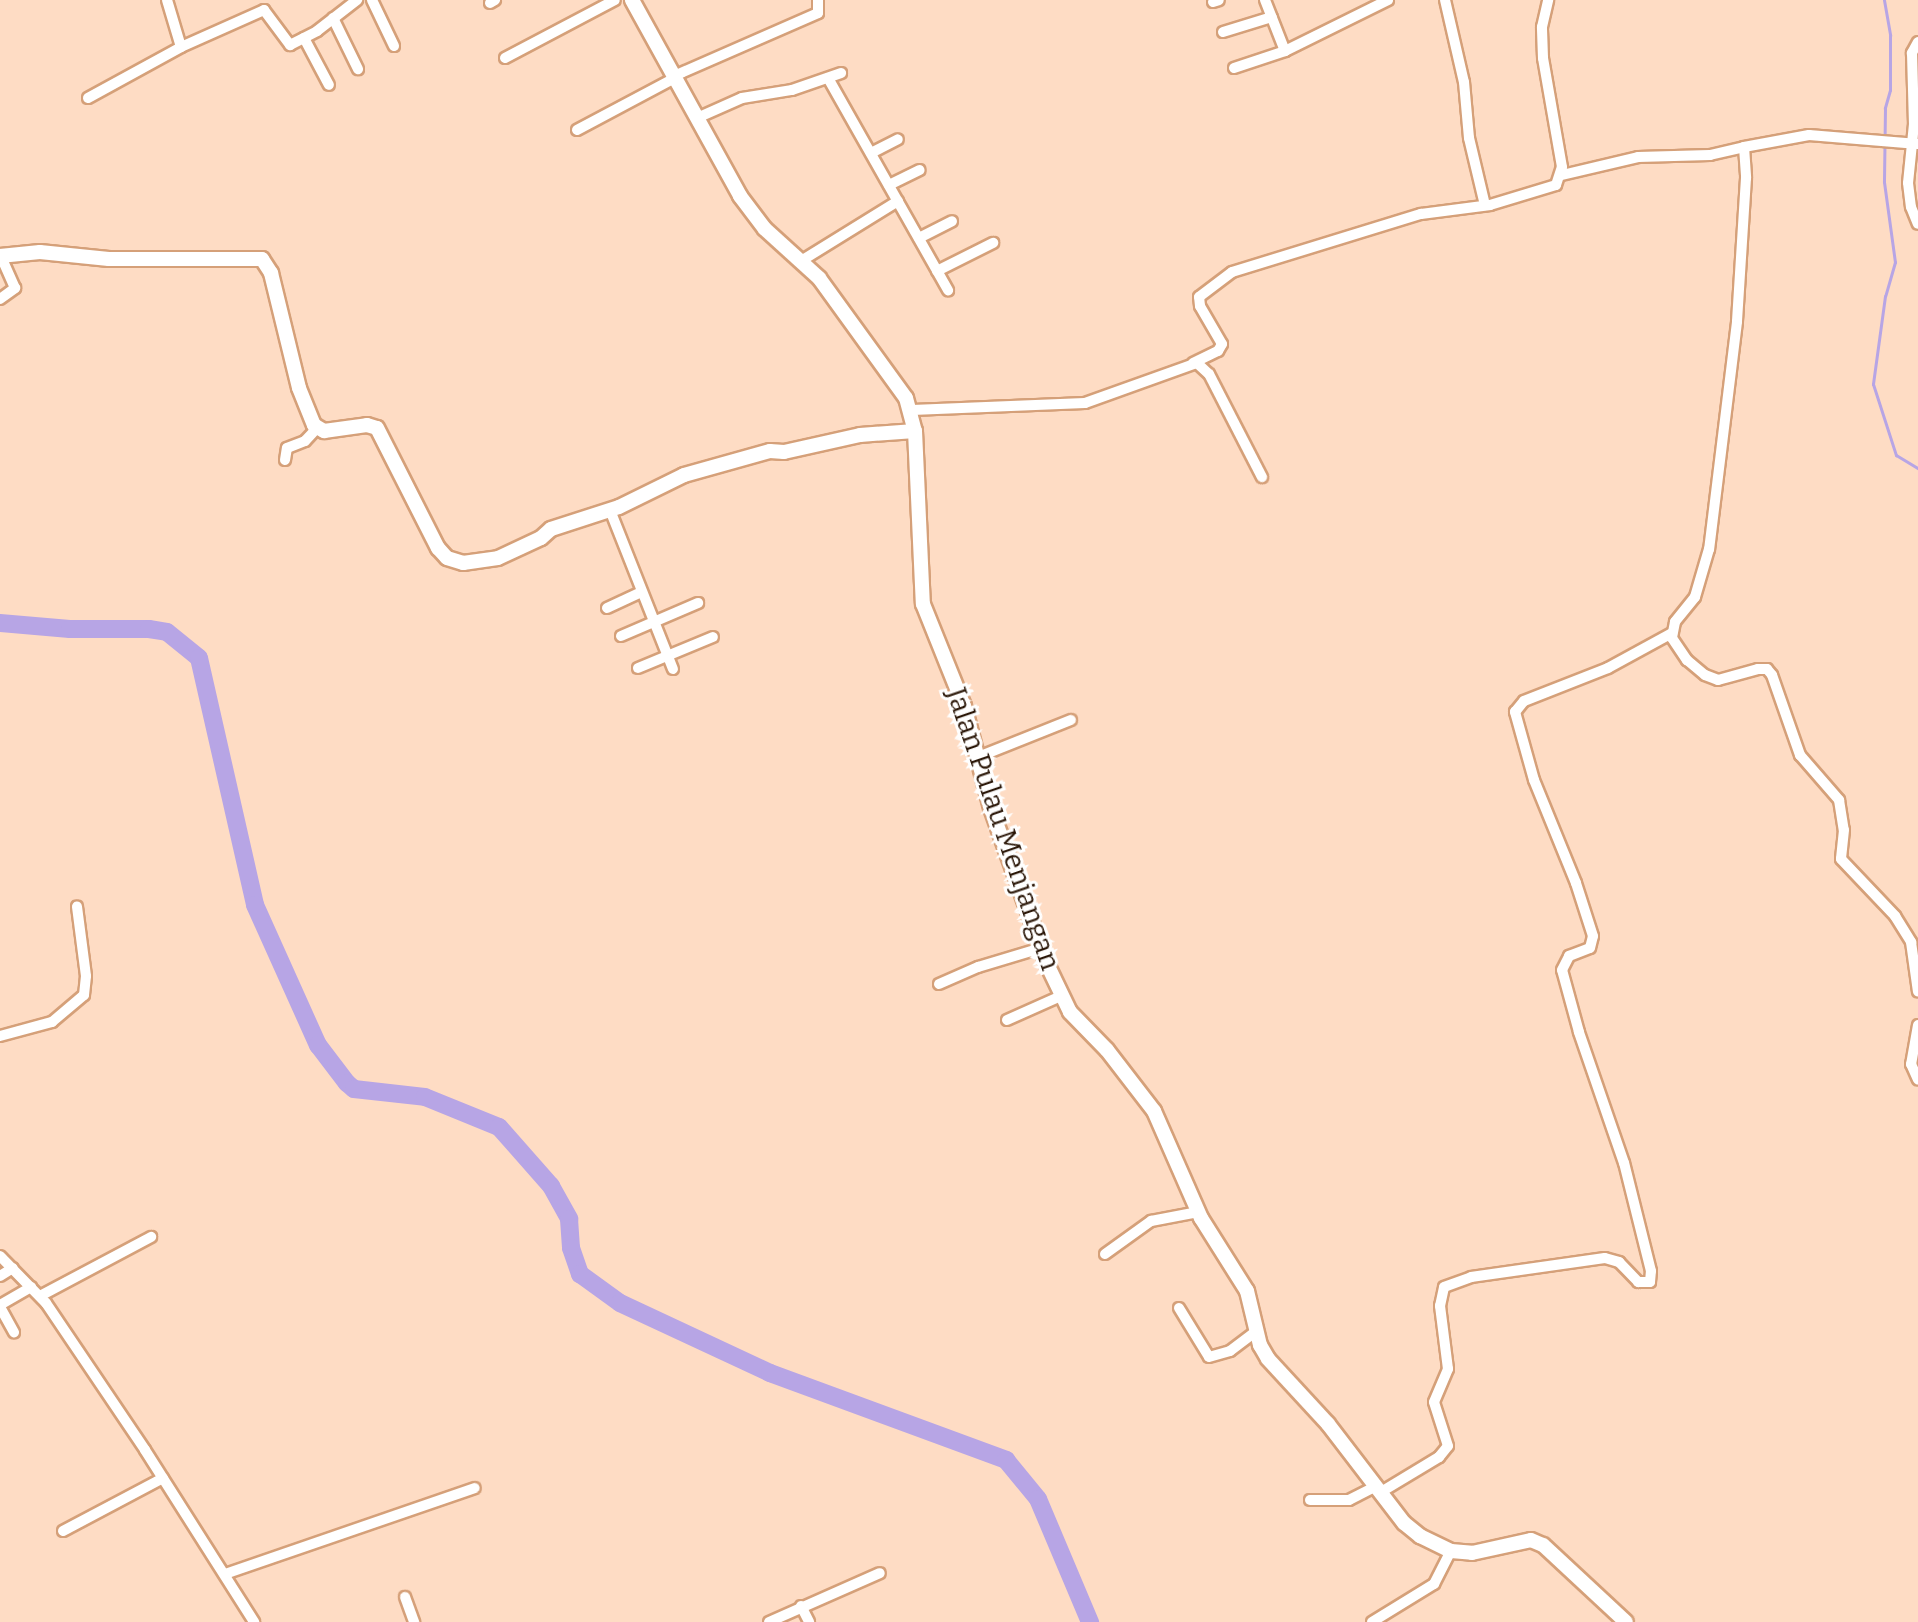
<!DOCTYPE html>
<style>
body{margin:0}
#map{position:relative;width:1918px;height:1622px;overflow:hidden;background:#fedcc4;font-family:Bitter,serif}
div>[style]{position:absolute}
.stream>*{height:3px;margin:-1.5px;padding:0 1.5px;transform-origin:1.5px;border-radius:1.5px;background:#b7a5e5}
.river>*{height:18px;margin:-9px;padding:0 9px;transform-origin:9px;border-radius:9px;background:#b7a5e5}
.roads{filter:drop-shadow(2px 0 #d5a079) drop-shadow(-2px 0 #d5a079) drop-shadow(0 2px #d5a079) drop-shadow(0 -2px #d5a079)}
.street>*{height:10px;margin:-5px;padding:0 5px;transform-origin:5px;border-radius:5px;background:#fff}
.secondary>*{height:14px;margin:-7px;padding:0 7px;transform-origin:7px;border-radius:7px;background:#fff}
span{translate:-50% -50%;white-space:nowrap;text-align:center;line-height:1.15;-webkit-text-stroke:6px #fff;paint-order:stroke}
.street-label{font-size:28px;color:#2a1607}
</style>
<div id="map">
<div class="stream">
<i style="left:1884px;top:0;width:36px;rotate:80deg"></i>
<i style="left:1890px;top:35px;width:55px;rotate:90deg"></i>
<i style="left:1890px;top:90px;width:19px;rotate:106deg"></i>
<i style="left:1885px;top:108px;width:74px;rotate:90.8deg"></i>
<i style="left:1884px;top:182px;width:81px;rotate:82.2deg"></i>
<i style="left:1895px;top:262px;width:35px;rotate:106deg"></i>
<i style="left:1885px;top:296px;width:89px;rotate:97.8deg"></i>
<i style="left:1873px;top:384px;width:75px;rotate:72.1deg"></i>
<i style="left:1896px;top:455px;width:26px;rotate:31deg"></i>
</div>
<div class="river">
<i style="left:0;top:623px;width:70px;rotate:4.9deg"></i>
<i style="left:70px;top:629px;width:79px"></i>
<i style="left:149px;top:629px;width:18px;rotate:9deg"></i>
<i style="left:167px;top:632px;width:41px;rotate:39.1deg"></i>
<i style="left:199px;top:658px;width:253px;rotate:77.2deg"></i>
<i style="left:255px;top:905px;width:154px;rotate:65.8deg"></i>
<i style="left:318px;top:1045px;width:48px;rotate:52.7deg"></i>
<i style="left:347px;top:1083px;width:9px;rotate:41deg"></i>
<i style="left:354px;top:1089px;width:71px;rotate:6.4deg"></i>
<i style="left:425px;top:1097px;width:80px;rotate:22.1deg"></i>
<i style="left:499px;top:1127px;width:79px;rotate:48.6deg"></i>
<i style="left:551px;top:1186px;width:38px;rotate:61deg"></i>
<i style="left:569px;top:1219px;width:29px;rotate:86deg"></i>
<i style="left:571px;top:1248px;width:28px;rotate:71deg"></i>
<i style="left:580px;top:1274px;width:49px;rotate:35.9deg"></i>
<i style="left:620px;top:1303px;width:166px;rotate:25deg"></i>
<i style="left:770px;top:1373px;width:252px;rotate:20.2deg"></i>
<i style="left:1006px;top:1460px;width:50px;rotate:50.6deg"></i>
<i style="left:1038px;top:1499px;width:134px;rotate:67.1deg"></i>
</div>
<div class="roads">
<div class="street">
<i style="left:167px;top:0;width:49px;rotate:73.4deg"></i>
<i style="left:372px;top:0;width:51px;rotate:64.4deg"></i>
<i style="left:1265px;top:0;width:55px;rotate:68.6deg"></i>
<i style="left:1285px;top:51px;width:115px;rotate:-26.3deg"></i>
<i style="left:1445px;top:0;width:84px;rotate:77deg"></i>
<i style="left:1464px;top:82px;width:56px;rotate:84.9deg"></i>
<i style="left:1469px;top:138px;width:69px;rotate:76.6deg"></i>
<i style="left:1213px;top:2px;width:6px;rotate:-18deg"></i>
<i style="left:490px;top:3px;width:6px;rotate:-31deg"></i>
<i style="left:333px;top:18px;width:57px;rotate:63.9deg"></i>
<i style="left:1223px;top:32px;width:51px;rotate:-17deg"></i>
<i style="left:304px;top:38px;width:53px;rotate:62deg"></i>
<i style="left:1918px;top:42px;width:13px;rotate:119deg"></i>
<i style="left:1912px;top:53px;width:71px;rotate:88.4deg"></i>
<i style="left:1914px;top:124px;width:59px;rotate:95.8deg"></i>
<i style="left:1908px;top:183px;width:24px;rotate:83deg"></i>
<i style="left:1911px;top:207px;width:18px;rotate:68deg"></i>
<i style="left:505px;top:58px;width:124px;rotate:-27.8deg"></i>
<i style="left:1234px;top:68px;width:54px;rotate:-18.4deg"></i>
<i style="left:674px;top:76px;width:157px;rotate:-23.6deg"></i>
<i style="left:818px;top:13px;width:13px;rotate:-90deg"></i>
<i style="left:828px;top:78px;width:244px;rotate:60.5deg"></i>
<i style="left:88px;top:98px;width:106px;rotate:-28.7deg"></i>
<i style="left:181px;top:47px;width:91px;rotate:-24deg"></i>
<i style="left:264px;top:10px;width:44px;rotate:53.4deg"></i>
<i style="left:290px;top:45px;width:30px;rotate:-27deg"></i>
<i style="left:317px;top:31px;width:51px;rotate:-37.8deg"></i>
<i style="left:697px;top:118px;width:49px;rotate:-24deg"></i>
<i style="left:742px;top:98px;width:51px;rotate:-9.1deg"></i>
<i style="left:792px;top:90px;width:52px;rotate:-19.1deg"></i>
<i style="left:577px;top:130px;width:111px;rotate:-28deg"></i>
<i style="left:1744px;top:147px;width:66px;rotate:-10.5deg"></i>
<i style="left:1809px;top:135px;width:109px;rotate:4.7deg"></i>
<i style="left:871px;top:153px;width:30px;rotate:-27deg"></i>
<i style="left:1562px;top:175px;width:78px;rotate:-13.3deg"></i>
<i style="left:1638px;top:157px;width:72px;rotate:-1.6deg"></i>
<i style="left:1710px;top:155px;width:35px;rotate:-13deg"></i>
<i style="left:1744px;top:147px;width:31px;rotate:86deg"></i>
<i style="left:1746px;top:178px;width:144px;rotate:93.6deg"></i>
<i style="left:1737px;top:322px;width:229px;rotate:97deg"></i>
<i style="left:1709px;top:549px;width:50px;rotate:106.3deg"></i>
<i style="left:1695px;top:597px;width:32px;rotate:129deg"></i>
<i style="left:1675px;top:622px;width:16px;rotate:101deg"></i>
<i style="left:1672px;top:638px;width:27px;rotate:56deg"></i>
<i style="left:1687px;top:660px;width:23px;rotate:40deg"></i>
<i style="left:1705px;top:675px;width:14px;rotate:21deg"></i>
<i style="left:1718px;top:680px;width:41px;rotate:-15.4deg"></i>
<i style="left:1758px;top:669px;width:9px"></i>
<i style="left:1767px;top:669px;width:8px;rotate:50deg"></i>
<i style="left:1772px;top:675px;width:85px;rotate:70.7deg"></i>
<i style="left:1800px;top:755px;width:60px;rotate:49.1deg"></i>
<i style="left:1839px;top:800px;width:30px;rotate:81deg"></i>
<i style="left:1844px;top:830px;width:29px;rotate:96deg"></i>
<i style="left:1841px;top:859px;width:79px;rotate:46.5deg"></i>
<i style="left:1895px;top:916px;width:31px;rotate:58deg"></i>
<i style="left:1911px;top:942px;width:50px;rotate:82deg"></i>
<i style="left:889px;top:185px;width:34px;rotate:-26deg"></i>
<i style="left:919px;top:238px;width:37px;rotate:-27deg"></i>
<i style="left:801px;top:261px;width:114px;rotate:-31.7deg"></i>
<i style="left:937px;top:271px;width:63px;rotate:-26.6deg"></i>
<i style="left:0;top:299px;width:19px;rotate:-36deg"></i>
<i style="left:15px;top:288px;width:35px;rotate:-114deg"></i>
<i style="left:1193px;top:363px;width:28px;rotate:-26deg"></i>
<i style="left:1218px;top:351px;width:8px;rotate:-60deg"></i>
<i style="left:1222px;top:344px;width:44px;rotate:-120.1deg"></i>
<i style="left:1200px;top:306px;width:9px;rotate:-96deg"></i>
<i style="left:1199px;top:297px;width:41px;rotate:-37.1deg"></i>
<i style="left:1232px;top:272px;width:198px;rotate:-17.1deg"></i>
<i style="left:1421px;top:214px;width:70px;rotate:-7.4deg"></i>
<i style="left:1490px;top:205px;width:69px;rotate:-16.9deg"></i>
<i style="left:1556px;top:185px;width:19px;rotate:-72deg"></i>
<i style="left:1562px;top:167px;width:111px;rotate:-99.9deg"></i>
<i style="left:1543px;top:58px;width:31px;rotate:-92deg"></i>
<i style="left:1542px;top:27px;width:28px;rotate:-77deg"></i>
<i style="left:912px;top:410px;width:173px;rotate:-2.3deg"></i>
<i style="left:1085px;top:403px;width:119px;rotate:-19.7deg"></i>
<i style="left:1197px;top:363px;width:16px;rotate:43deg"></i>
<i style="left:1209px;top:374px;width:116px;rotate:62.8deg"></i>
<i style="left:285px;top:460px;width:12px;rotate:-81deg"></i>
<i style="left:287px;top:448px;width:19px;rotate:-21deg"></i>
<i style="left:305px;top:441px;width:18px;rotate:-47deg"></i>
<i style="left:610px;top:510px;width:171px;rotate:68.4deg"></i>
<i style="left:607px;top:608px;width:38px;rotate:-25deg"></i>
<i style="left:621px;top:636px;width:84px;rotate:-23.2deg"></i>
<i style="left:638px;top:668px;width:81px;rotate:-22.5deg"></i>
<i style="left:978px;top:757px;width:100px;rotate:-21.7deg"></i>
<i style="left:939px;top:984px;width:43px;rotate:-23.6deg"></i>
<i style="left:978px;top:967px;width:66px;rotate:-16.8deg"></i>
<i style="left:1007px;top:1020px;width:59px;rotate:-24deg"></i>
<i style="left:1918px;top:1025px;width:40px;rotate:100deg"></i>
<i style="left:1911px;top:1064px;width:17px;rotate:66deg"></i>
<i style="left:0;top:1036px;width:54px;rotate:-15.1deg"></i>
<i style="left:52px;top:1022px;width:42px;rotate:-40.2deg"></i>
<i style="left:84px;top:995px;width:19px;rotate:-84deg"></i>
<i style="left:86px;top:976px;width:70px;rotate:-97.4deg"></i>
<i style="left:1105px;top:1254px;width:57px;rotate:-35.7deg"></i>
<i style="left:1151px;top:1221px;width:48px;rotate:-10.8deg"></i>
<i style="left:0;top:1256px;width:66px;rotate:45.6deg"></i>
<i style="left:46px;top:1303px;width:177px;rotate:56deg"></i>
<i style="left:145px;top:1450px;width:204px;rotate:57.6deg"></i>
<i style="left:0;top:1276px;width:15px;rotate:-32deg"></i>
<i style="left:40px;top:1296px;width:126px;rotate:-28deg"></i>
<i style="left:0;top:1305px;width:36px;rotate:-30deg"></i>
<i style="left:0;top:1307px;width:29px;rotate:61deg"></i>
<i style="left:1179px;top:1308px;width:57px;rotate:58.5deg"></i>
<i style="left:1209px;top:1357px;width:22px;rotate:-16deg"></i>
<i style="left:1230px;top:1351px;width:34px;rotate:-37deg"></i>
<i style="left:1381px;top:1492px;width:68px;rotate:-31.1deg"></i>
<i style="left:1439px;top:1457px;width:14px;rotate:-51deg"></i>
<i style="left:1448px;top:1446px;width:46px;rotate:-107.7deg"></i>
<i style="left:1434px;top:1402px;width:36px;rotate:-67deg"></i>
<i style="left:1448px;top:1369px;width:64px;rotate:-97.2deg"></i>
<i style="left:1440px;top:1306px;width:19px;rotate:-78deg"></i>
<i style="left:1444px;top:1287px;width:29px;rotate:-20deg"></i>
<i style="left:1471px;top:1277px;width:135px;rotate:-8.1deg"></i>
<i style="left:1605px;top:1258px;width:15px;rotate:16deg"></i>
<i style="left:1619px;top:1262px;width:28px;rotate:46deg"></i>
<i style="left:1638px;top:1282px;width:12px"></i>
<i style="left:1650px;top:1282px;width:11px;rotate:-85deg"></i>
<i style="left:1651px;top:1271px;width:111px;rotate:-104deg"></i>
<i style="left:1624px;top:1163px;width:139px;rotate:-109deg"></i>
<i style="left:1579px;top:1032px;width:64px;rotate:-105.3deg"></i>
<i style="left:1562px;top:970px;width:16px;rotate:-63deg"></i>
<i style="left:1569px;top:956px;width:22px;rotate:-21deg"></i>
<i style="left:1590px;top:948px;width:12px;rotate:-76deg"></i>
<i style="left:1593px;top:936px;width:56px;rotate:-107.8deg"></i>
<i style="left:1576px;top:883px;width:111px;rotate:-112.2deg"></i>
<i style="left:1534px;top:780px;width:71px;rotate:-105.6deg"></i>
<i style="left:1515px;top:712px;width:14px;rotate:-51deg"></i>
<i style="left:1524px;top:701px;width:90px;rotate:-21.4deg"></i>
<i style="left:1608px;top:668px;width:73px;rotate:-28.7deg"></i>
<i style="left:1310px;top:1500px;width:39px"></i>
<i style="left:1349px;top:1500px;width:30px;rotate:-27deg"></i>
<i style="left:63px;top:1531px;width:113px;rotate:-27.9deg"></i>
<i style="left:225px;top:1574px;width:264px;rotate:-19deg"></i>
<i style="left:405px;top:1597px;width:27px;rotate:70deg"></i>
<i style="left:801px;top:1606px;width:18px;rotate:63deg"></i>
<i style="left:769px;top:1622px;width:121px;rotate:-23.8deg"></i>
<i style="left:1372px;top:1622px;width:73px;rotate:-31.5deg"></i>
<i style="left:1434px;top:1584px;width:37px;rotate:-63deg"></i>
</div>
<div class="secondary">
<i style="left:632px;top:0;width:224px;rotate:61.1deg"></i>
<i style="left:740px;top:196px;width:41px;rotate:52.9deg"></i>
<i style="left:765px;top:229px;width:73px;rotate:42.2deg"></i>
<i style="left:819px;top:278px;width:148px;rotate:54.1deg"></i>
<i style="left:906px;top:398px;width:34px;rotate:75deg"></i>
<i style="left:915px;top:431px;width:173px;rotate:87.4deg"></i>
<i style="left:923px;top:604px;width:110px;rotate:68.1deg"></i>
<i style="left:964px;top:706px;width:106px;rotate:75.2deg"></i>
<i style="left:991px;top:808px;width:166px;rotate:70.3deg"></i>
<i style="left:1047px;top:964px;width:53px;rotate:64.4deg"></i>
<i style="left:1070px;top:1012px;width:53px;rotate:45.8deg"></i>
<i style="left:1107px;top:1050px;width:77px;rotate:52.4deg"></i>
<i style="left:1154px;top:1111px;width:117px;rotate:66.3deg"></i>
<i style="left:1201px;top:1218px;width:86px;rotate:57.8deg"></i>
<i style="left:1247px;top:1291px;width:56px;rotate:76.5deg"></i>
<i style="left:1260px;top:1345px;width:16px;rotate:60deg"></i>
<i style="left:1268px;top:1359px;width:88px;rotate:47.3deg"></i>
<i style="left:1328px;top:1424px;width:125px;rotate:52.5deg"></i>
<i style="left:1404px;top:1523px;width:21px;rotate:39deg"></i>
<i style="left:1420px;top:1536px;width:34px;rotate:26deg"></i>
<i style="left:1451px;top:1551px;width:21px;rotate:5deg"></i>
<i style="left:1472px;top:1553px;width:60px;rotate:-12.4deg"></i>
<i style="left:1531px;top:1540px;width:13px;rotate:23deg"></i>
<i style="left:1543px;top:1545px;width:113px;rotate:42.9deg"></i>
<i style="left:0;top:256px;width:40px;rotate:-5.7deg"></i>
<i style="left:40px;top:252px;width:69px;rotate:5.8deg"></i>
<i style="left:109px;top:259px;width:153px"></i>
<i style="left:262px;top:259px;width:17px;rotate:57deg"></i>
<i style="left:271px;top:273px;width:118px;rotate:76.3deg"></i>
<i style="left:299px;top:388px;width:40px;rotate:68deg"></i>
<i style="left:314px;top:425px;width:12px;rotate:31deg"></i>
<i style="left:324px;top:431px;width:43px;rotate:-7.9deg"></i>
<i style="left:367px;top:425px;width:10px;rotate:17deg"></i>
<i style="left:377px;top:428px;width:135px;rotate:63.1deg"></i>
<i style="left:438px;top:548px;width:13px;rotate:48deg"></i>
<i style="left:447px;top:558px;width:17px;rotate:17deg"></i>
<i style="left:463px;top:563px;width:35px;rotate:-8deg"></i>
<i style="left:498px;top:558px;width:47px;rotate:-24.9deg"></i>
<i style="left:541px;top:538px;width:13px;rotate:-42deg"></i>
<i style="left:551px;top:529px;width:71px;rotate:-17.9deg"></i>
<i style="left:619px;top:507px;width:72px;rotate:-26.2deg"></i>
<i style="left:684px;top:475px;width:89px;rotate:-15.6deg"></i>
<i style="left:770px;top:451px;width:14px;rotate:4deg"></i>
<i style="left:784px;top:452px;width:78px;rotate:-12.6deg"></i>
<i style="left:860px;top:435px;width:55px;rotate:-4.2deg"></i>
</div>
</div>
<div class="street-label">
<span style="left:1003px;top:829px;rotate:71deg">Jalan Pulau Menjangan</span>
</div>
</div>
